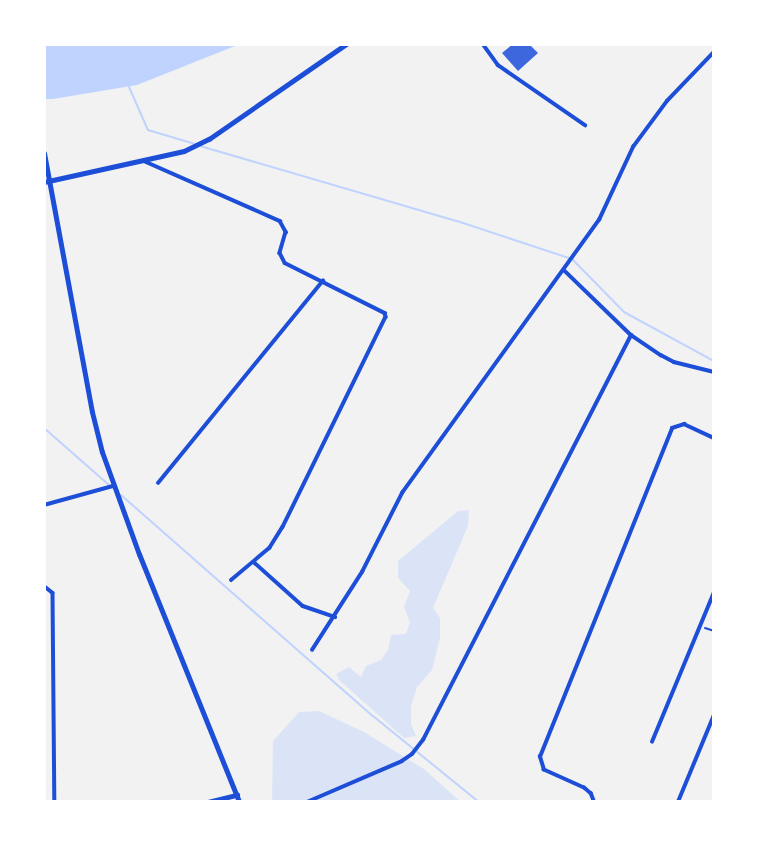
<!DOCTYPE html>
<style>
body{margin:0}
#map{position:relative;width:758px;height:846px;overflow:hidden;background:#f2f2f2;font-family:"PT Serif",serif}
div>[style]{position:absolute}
.green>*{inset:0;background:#dbe4f7}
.water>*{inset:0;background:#bfd3fe}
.stream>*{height:2px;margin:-1px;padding:0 1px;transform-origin:1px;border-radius:1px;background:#bfd3fe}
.building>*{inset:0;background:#3d67dc}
.path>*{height:2px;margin:-1px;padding:0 1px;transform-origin:1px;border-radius:1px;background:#1d4ed8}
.minor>*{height:3.5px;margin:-1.75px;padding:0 1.75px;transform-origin:1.75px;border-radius:1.75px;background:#1d4ed8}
.tertiary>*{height:4.5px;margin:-2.25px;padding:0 2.25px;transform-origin:2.25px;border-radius:2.25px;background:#1d4ed8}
.secondary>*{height:5px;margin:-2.5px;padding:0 2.5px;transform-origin:2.5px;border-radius:2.5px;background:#1d4ed8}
span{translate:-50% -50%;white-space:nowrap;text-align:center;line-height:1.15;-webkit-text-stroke:7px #fff;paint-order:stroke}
.frame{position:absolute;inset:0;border:46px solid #fff;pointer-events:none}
</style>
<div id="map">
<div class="green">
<i style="clip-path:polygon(469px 510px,468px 526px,433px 608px,440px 618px,440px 638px,432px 670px,417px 687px,411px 706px,411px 724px,416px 736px,404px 738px,339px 680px,336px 674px,349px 667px,361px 677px,366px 666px,381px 660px,388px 650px,391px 635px,406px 634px,410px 622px,404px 607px,410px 591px,398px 578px,398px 561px,458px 511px)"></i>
<i style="clip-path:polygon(319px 711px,364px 732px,424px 769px,461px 802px,272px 802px,273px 741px,299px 712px)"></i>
</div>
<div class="water">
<i style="clip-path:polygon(44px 44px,240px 44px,137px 85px,53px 99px,44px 99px)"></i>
</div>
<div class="stream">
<i style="left:129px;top:87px;width:47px;rotate:66.2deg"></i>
<i style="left:148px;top:130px;width:49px;rotate:16.6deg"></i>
<i style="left:200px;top:146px;width:268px;rotate:16.3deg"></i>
<i style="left:457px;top:221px;width:121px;rotate:18.3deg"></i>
<i style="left:572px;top:259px;width:74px;rotate:45.5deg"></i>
<i style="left:624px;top:312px;width:102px;rotate:28.6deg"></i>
<i style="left:44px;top:428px;width:86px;rotate:41.2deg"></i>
<i style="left:121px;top:495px;width:335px;rotate:41.3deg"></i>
<i style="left:373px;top:716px;width:136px;rotate:39.1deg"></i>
</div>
<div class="building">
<i style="clip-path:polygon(513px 44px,529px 44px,538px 53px,518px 71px,502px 53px)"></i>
</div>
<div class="path">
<i style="left:705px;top:628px;width:9px;rotate:18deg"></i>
</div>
<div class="minor">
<i style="left:483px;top:44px;width:26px;rotate:54deg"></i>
<i style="left:498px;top:65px;width:106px;rotate:34.6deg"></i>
<i style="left:144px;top:161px;width:149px;rotate:23.8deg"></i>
<i style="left:280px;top:221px;width:13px;rotate:61deg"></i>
<i style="left:286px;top:232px;width:22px;rotate:106deg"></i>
<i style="left:280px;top:253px;width:11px;rotate:63deg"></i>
<i style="left:285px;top:263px;width:112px;rotate:26.6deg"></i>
<i style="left:385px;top:313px;width:4px;rotate:76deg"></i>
<i style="left:386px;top:317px;width:234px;rotate:116.1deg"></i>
<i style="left:283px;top:527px;width:25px;rotate:122deg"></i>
<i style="left:270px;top:548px;width:50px;rotate:139.9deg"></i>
<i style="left:565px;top:271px;width:92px;rotate:44.1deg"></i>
<i style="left:631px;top:335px;width:36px;rotate:34deg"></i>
<i style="left:661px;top:355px;width:15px;rotate:28deg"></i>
<i style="left:674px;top:362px;width:41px;rotate:14deg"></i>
<i style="left:158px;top:483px;width:261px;rotate:-50.8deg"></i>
<i style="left:44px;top:505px;width:72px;rotate:-15.4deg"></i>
<i style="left:255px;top:563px;width:64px;rotate:41.9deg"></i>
<i style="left:303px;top:606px;width:34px;rotate:19deg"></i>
<i style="left:44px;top:586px;width:11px;rotate:38deg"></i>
<i style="left:53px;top:593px;width:209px;rotate:89.5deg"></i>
<i style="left:312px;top:650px;width:93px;rotate:-57.3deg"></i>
<i style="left:362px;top:572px;width:89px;rotate:-63.1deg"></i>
<i style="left:402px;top:493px;width:337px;rotate:-54.2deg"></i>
<i style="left:599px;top:220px;width:81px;rotate:-65deg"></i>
<i style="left:633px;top:147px;width:57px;rotate:-53.5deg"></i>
<i style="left:667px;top:101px;width:68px;rotate:-46.2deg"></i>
<i style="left:652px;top:742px;width:162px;rotate:-67.5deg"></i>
<i style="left:307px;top:802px;width:103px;rotate:-23.3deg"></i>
<i style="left:402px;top:761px;width:12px;rotate:-35deg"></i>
<i style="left:412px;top:754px;width:18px;rotate:-52deg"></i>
<i style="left:423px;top:740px;width:455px;rotate:-62.8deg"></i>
<i style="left:491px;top:802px;width:10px"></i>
<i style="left:594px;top:802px;width:9px;rotate:-111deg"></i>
<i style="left:591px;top:794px;width:9px;rotate:-139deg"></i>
<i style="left:584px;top:788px;width:44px;rotate:-155.8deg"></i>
<i style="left:544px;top:770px;width:14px;rotate:-107deg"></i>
<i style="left:540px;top:757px;width:354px;rotate:-68.1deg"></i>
<i style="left:672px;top:428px;width:13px;rotate:-18deg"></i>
<i style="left:684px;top:424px;width:33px;rotate:25deg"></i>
<i style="left:678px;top:802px;width:94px;rotate:-67.5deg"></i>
</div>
<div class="tertiary">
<i style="left:44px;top:182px;width:143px;rotate:-12.5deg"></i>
<i style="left:184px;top:151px;width:28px;rotate:-26deg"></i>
<i style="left:209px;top:139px;width:167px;rotate:-34.7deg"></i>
<i style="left:208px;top:802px;width:30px;rotate:-14deg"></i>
</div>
<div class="secondary">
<i style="left:44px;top:153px;width:263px;rotate:79.5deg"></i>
<i style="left:92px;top:412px;width:41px;rotate:76deg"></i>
<i style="left:102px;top:452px;width:109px;rotate:70.1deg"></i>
<i style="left:139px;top:554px;width:267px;rotate:68deg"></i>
</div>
<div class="frame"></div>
</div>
